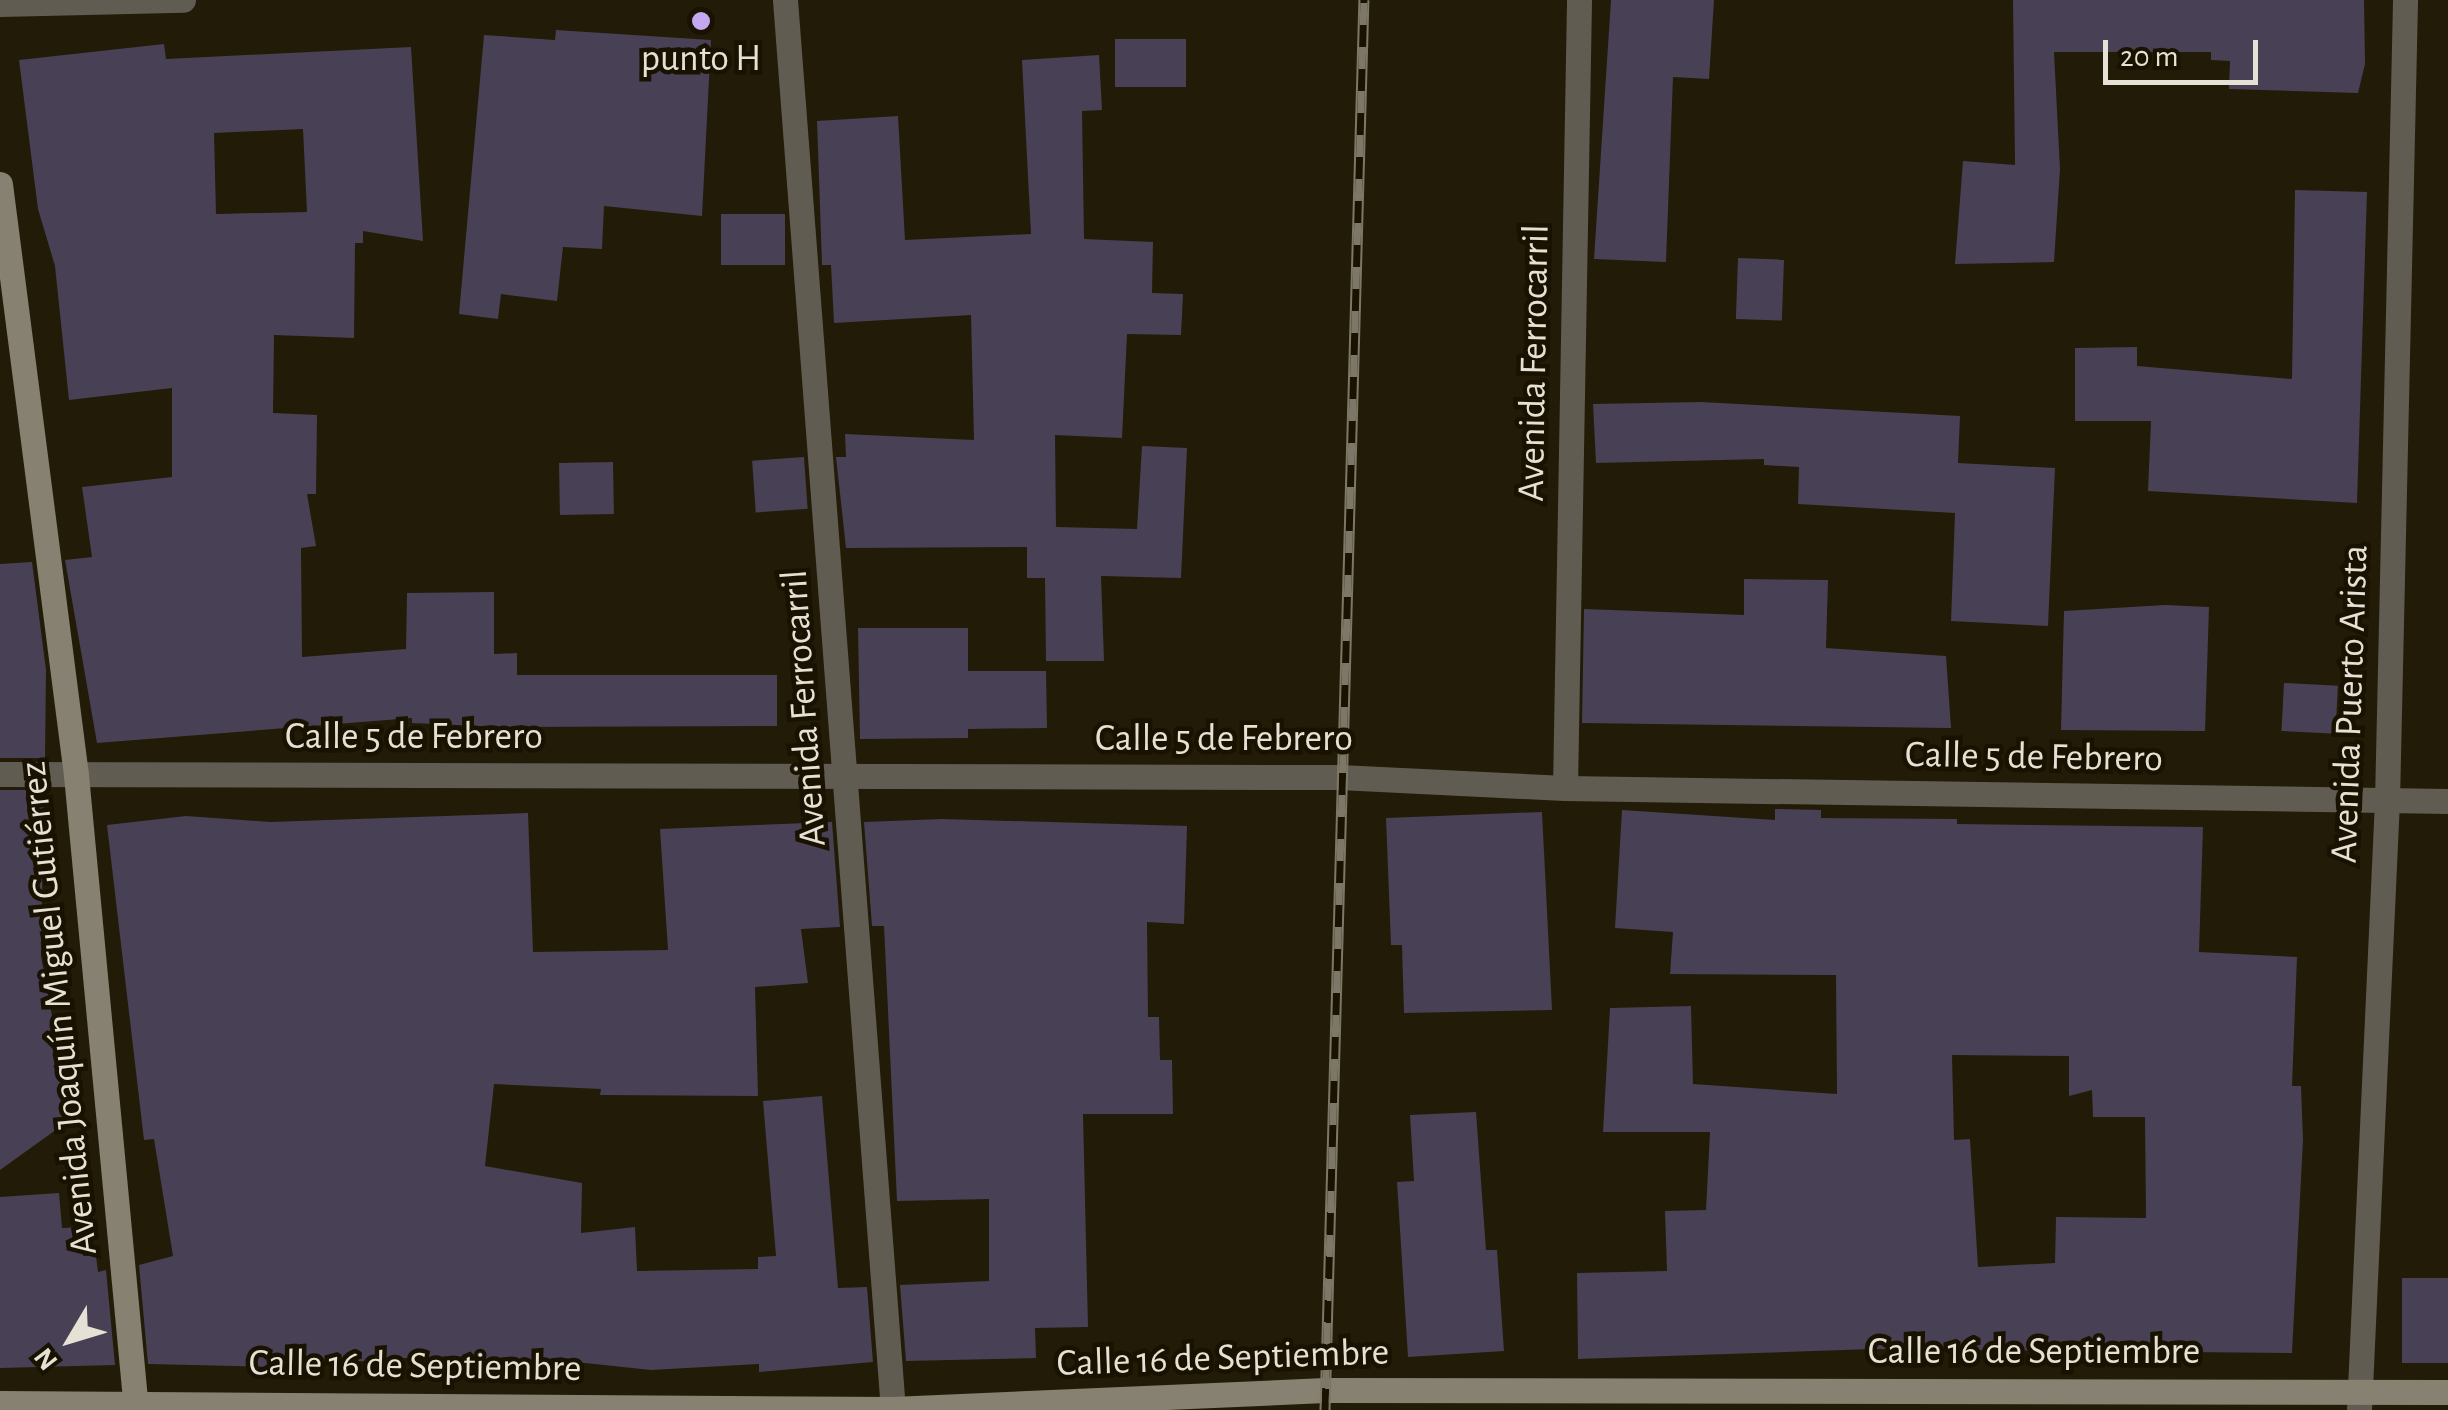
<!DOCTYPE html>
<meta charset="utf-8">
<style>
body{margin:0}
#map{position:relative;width:2448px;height:1410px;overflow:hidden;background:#221b07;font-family:"Alegreya Sans",sans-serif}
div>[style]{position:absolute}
.building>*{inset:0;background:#484055;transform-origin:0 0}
.street>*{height:25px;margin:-12.5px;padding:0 12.5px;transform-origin:12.5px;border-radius:12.5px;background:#605c52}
.secondary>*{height:25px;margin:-12.5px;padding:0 12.5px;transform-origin:12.5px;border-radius:12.5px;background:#868171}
.rail>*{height:11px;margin-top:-5.5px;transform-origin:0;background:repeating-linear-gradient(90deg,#191201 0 22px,#7c7766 0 44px);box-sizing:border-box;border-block:2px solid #7c7766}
.dots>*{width:28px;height:28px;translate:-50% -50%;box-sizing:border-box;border:5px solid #191201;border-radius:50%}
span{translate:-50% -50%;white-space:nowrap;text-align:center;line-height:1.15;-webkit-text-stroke:9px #191201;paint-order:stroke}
.poi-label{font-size:38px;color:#e5e1d4}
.street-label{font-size:38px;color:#e5e1d4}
.north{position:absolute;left:20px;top:1290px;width:100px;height:100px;-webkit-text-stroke:8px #191201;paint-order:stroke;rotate:232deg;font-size:28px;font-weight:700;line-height:40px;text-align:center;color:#e5e1d4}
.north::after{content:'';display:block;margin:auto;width:35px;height:45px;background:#e5e1d4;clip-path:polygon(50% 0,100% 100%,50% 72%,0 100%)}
.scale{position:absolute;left:2103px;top:40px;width:155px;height:45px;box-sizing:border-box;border:5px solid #e5e1d4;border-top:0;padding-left:12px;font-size:30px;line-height:35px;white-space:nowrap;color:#e5e1d4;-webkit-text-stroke:8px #191201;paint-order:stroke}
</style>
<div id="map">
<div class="building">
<i style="clip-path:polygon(1611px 0,1714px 0,1709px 79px,1673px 77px,1666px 262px,1594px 259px)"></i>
<i style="clip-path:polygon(2013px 0,2364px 0,2365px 64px,2358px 93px,2229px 89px,2230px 61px,2211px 60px,2211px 52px,2054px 52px,2060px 169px,2054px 262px,1955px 264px,1963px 161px,2015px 165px)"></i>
<i style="clip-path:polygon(556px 30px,711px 40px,702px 216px,604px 206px,602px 249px,563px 247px,557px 301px,501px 294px,498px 319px,459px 314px,484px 35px,555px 40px)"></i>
<i style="left:1186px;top:39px;width:48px;height:71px;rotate:90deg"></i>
<i style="clip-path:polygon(evenodd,164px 44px,166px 59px,411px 47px,423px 241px,363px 231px,363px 243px,355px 243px,354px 338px,274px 335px,273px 413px,317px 415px,316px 494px,307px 494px,316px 546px,301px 548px,302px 657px,406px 649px,407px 593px,494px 592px,494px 654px,517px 653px,517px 675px,777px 675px,777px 726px,502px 727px,412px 723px,412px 718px,97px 743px,65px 560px,92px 557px,82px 487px,172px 477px,172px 388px,69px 400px,55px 266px,38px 209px,19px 60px,164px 44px,303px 129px,307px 212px,216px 214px,214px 133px,303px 129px)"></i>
<i style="clip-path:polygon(1099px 55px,1102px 110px,1082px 111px,1084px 239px,1153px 242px,1152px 293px,1183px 294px,1181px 335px,1127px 334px,1122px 438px,1055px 435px,1056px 527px,1137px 529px,1142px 446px,1187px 448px,1181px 578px,1101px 576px,1104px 661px,1046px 661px,1045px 578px,1027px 578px,1027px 547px,846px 548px,836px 457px,846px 457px,845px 434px,974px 440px,971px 315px,834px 323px,831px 265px,822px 265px,817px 121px,898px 116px,905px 240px,1031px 234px,1022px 60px)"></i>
<i style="clip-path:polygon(2295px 190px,2367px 192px,2357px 503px,2148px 491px,2151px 421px,2075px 421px,2075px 348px,2137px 347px,2137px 366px,2292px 379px)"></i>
<i style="left:721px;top:214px;width:64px;height:51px"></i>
<i style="left:1738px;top:258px;width:46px;height:61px;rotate:2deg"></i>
<i style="clip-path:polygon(1701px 402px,1960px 416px,1958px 463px,2055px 468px,2048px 626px,1951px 621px,1955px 513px,1798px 504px,1799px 467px,1764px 465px,1764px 459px,1596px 463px,1593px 404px)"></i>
<i style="left:804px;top:457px;width:52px;height:52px;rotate:86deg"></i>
<i style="left:613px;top:462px;width:52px;height:54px;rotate:89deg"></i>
<i style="clip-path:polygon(32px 562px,46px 670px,45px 758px,0 758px,0 564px)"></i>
<i style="clip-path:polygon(1744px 579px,1828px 580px,1826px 648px,1946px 656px,1951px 728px,1582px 723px,1584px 609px,1744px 615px)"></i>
<i style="clip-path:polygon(2165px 605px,2209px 607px,2205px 731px,2061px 730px,2064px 611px)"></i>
<i style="clip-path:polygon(858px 628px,968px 628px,968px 671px,1046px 671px,1047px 728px,968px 729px,968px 738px,860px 739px)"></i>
<i style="left:2284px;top:683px;width:54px;height:48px;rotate:3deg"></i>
<i style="clip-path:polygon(0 790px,44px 790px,41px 956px,71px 1119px,0 1170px)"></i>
<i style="clip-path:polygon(evenodd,1775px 809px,1821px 810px,1821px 818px,1957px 819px,1957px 824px,2203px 827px,2199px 952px,2297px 957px,2292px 1086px,2301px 1086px,2303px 1140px,2292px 1353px,1872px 1349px,1578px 1359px,1577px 1273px,1667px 1271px,1665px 1211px,1706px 1210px,1710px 1132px,1603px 1132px,1610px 1008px,1691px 1006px,1693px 1084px,1837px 1094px,1836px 975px,1670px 974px,1673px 932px,1615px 928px,1622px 810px,1775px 820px,1775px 809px,1952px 1055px,2069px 1056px,2069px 1096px,2092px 1090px,2093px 1117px,2145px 1117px,2146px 1218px,2056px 1217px,2055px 1263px,1978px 1267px,1970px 1139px,1954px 1140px,1952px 1055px)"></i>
<i style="clip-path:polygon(1542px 812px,1552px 1010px,1404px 1013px,1402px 945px,1391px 945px,1386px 818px)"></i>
<i style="clip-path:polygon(528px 813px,533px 952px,668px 950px,660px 829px,832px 822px,840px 927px,801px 929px,808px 983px,755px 987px,758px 1096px,600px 1095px,601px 1089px,494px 1084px,485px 1166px,582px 1183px,581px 1233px,635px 1227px,637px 1271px,758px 1269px,758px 1257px,776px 1256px,763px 1101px,822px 1096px,838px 1288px,867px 1287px,873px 1362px,759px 1372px,759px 1364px,651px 1370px,538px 1358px,538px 1370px,420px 1366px,420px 1357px,281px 1367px,148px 1364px,139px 1265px,173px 1256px,154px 1139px,144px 1140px,107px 825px,186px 816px,270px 822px)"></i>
<i style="clip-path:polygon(942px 819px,1187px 826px,1184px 924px,1147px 922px,1148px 1017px,1159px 1017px,1160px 1060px,1172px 1060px,1173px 1114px,1083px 1114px,1088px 1327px,1035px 1328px,1036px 1358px,906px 1361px,900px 1285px,989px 1281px,989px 1199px,897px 1201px,884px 926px,872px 926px,864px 822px)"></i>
<i style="clip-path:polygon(1476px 1112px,1486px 1250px,1497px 1250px,1504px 1351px,1408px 1357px,1397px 1182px,1414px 1181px,1410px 1115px)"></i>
<i style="clip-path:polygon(59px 1193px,62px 1228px,82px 1227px,83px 1256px,96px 1256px,98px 1272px,106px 1270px,115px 1365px,0 1368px,0 1197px)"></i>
<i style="left:2402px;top:1278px;width:46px;height:85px"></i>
</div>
<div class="street">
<i style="left:785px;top:0;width:1414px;rotate:85.62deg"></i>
<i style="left:0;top:4px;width:183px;rotate:-1.3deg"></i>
<i style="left:0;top:774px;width:1339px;rotate:0.13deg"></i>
<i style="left:1339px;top:777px;width:226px;rotate:2.8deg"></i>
<i style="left:1565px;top:788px;width:883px;rotate:0.84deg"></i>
<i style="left:1565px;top:788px;width:788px;rotate:-88.98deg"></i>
<i style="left:2359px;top:1410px;width:610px;rotate:-87.37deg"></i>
<i style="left:2387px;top:801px;width:801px;rotate:-88.71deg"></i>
</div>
<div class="secondary">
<i style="left:0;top:184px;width:596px;rotate:82.67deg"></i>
<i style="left:76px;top:775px;width:638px;rotate:84.6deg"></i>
<i style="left:0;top:1403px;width:892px;rotate:0.39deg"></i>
<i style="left:892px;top:1409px;width:433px;rotate:-2.5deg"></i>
<i style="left:1325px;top:1390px;width:1123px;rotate:0.1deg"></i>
</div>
<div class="rail">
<i style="left:1325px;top:1410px;width:1411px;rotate:-88.42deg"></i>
</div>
<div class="dots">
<i style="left:701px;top:21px;background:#c5a6f1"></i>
</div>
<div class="poi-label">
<span style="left:701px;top:60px">punto H</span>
</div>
<div class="street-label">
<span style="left:1535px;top:363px;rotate:-89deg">Avenida Ferrocarril</span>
<span style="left:2351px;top:704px;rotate:-88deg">Avenida Puerto Arista</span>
<span style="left:805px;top:708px;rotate:-94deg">Avenida Ferrocarril</span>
<span style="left:414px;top:738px">Calle 5 de Febrero</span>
<span style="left:1224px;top:740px">Calle 5 de Febrero</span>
<span style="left:2034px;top:758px;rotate:1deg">Calle 5 de Febrero</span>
<span style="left:60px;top:1008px;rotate:-96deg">Avenida Joaquín Miguel Gutiérrez</span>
<span style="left:2034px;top:1353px">Calle 16 de Septiembre</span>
<span style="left:1223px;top:1359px;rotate:-2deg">Calle 16 de Septiembre</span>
<span style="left:415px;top:1367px;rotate:1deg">Calle 16 de Septiembre</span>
</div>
<div class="north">N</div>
<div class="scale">20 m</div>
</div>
